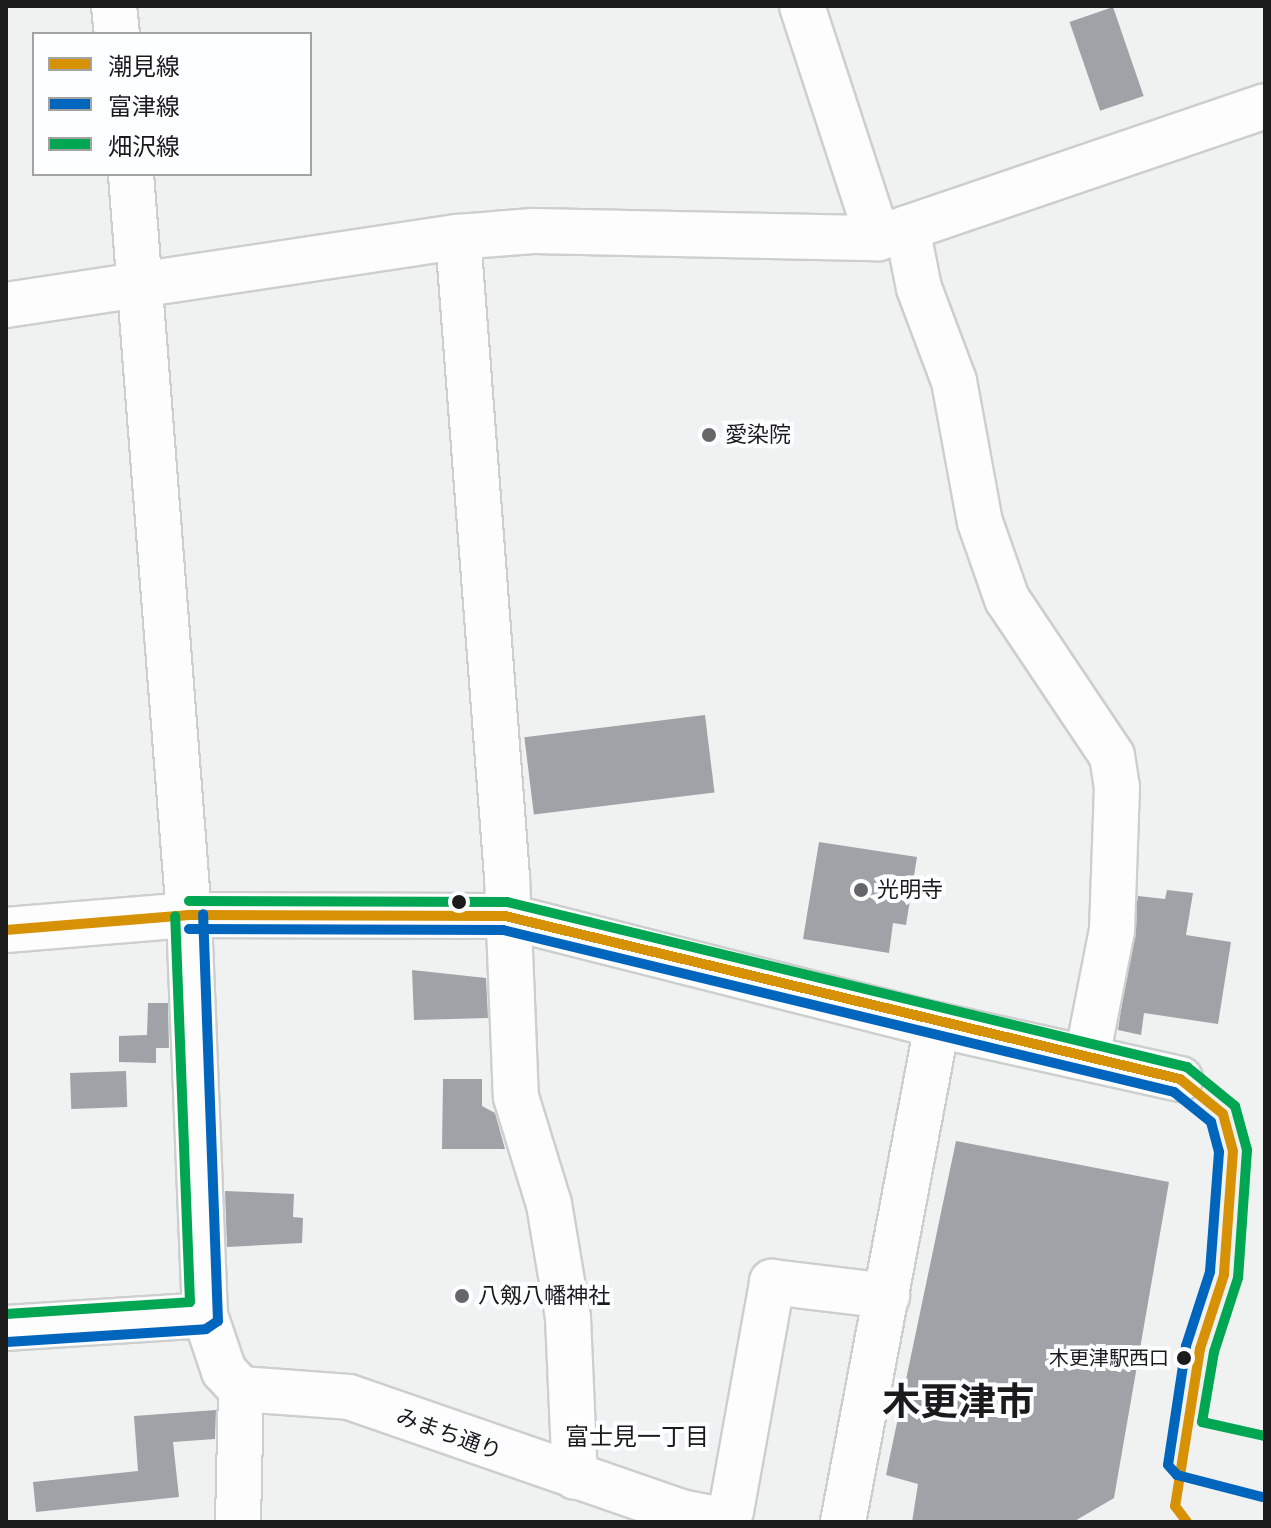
<!DOCTYPE html>
<meta charset="utf-8">
<style>
body{margin:0}
#map{position:relative;width:1271px;height:1528px;overflow:hidden;background:#f0f1f1;font-family:"Fira Sans","Noto Sans JP",sans-serif}
div>[style]{position:absolute}
.building>*{inset:0;background:#9fa3a7;transform-origin:0 0}
.roads{filter:drop-shadow(2px 0 #cdcfcf) drop-shadow(-2px 0 #cdcfcf) drop-shadow(0 2px #cdcfcf) drop-shadow(0 -2px #cdcfcf)}
.minor>*{height:44px;margin:-22px;padding:0 22px;transform-origin:22px;border-radius:22px;background:#fdfdfd}
.bus-1>*{height:10px;margin:-5px;padding:0 5px;transform-origin:5px;border-radius:5px;background:#d69104}
.bus-2>*{height:10px;margin:-5px;padding:0 5px;transform-origin:5px;border-radius:5px;background:#0065bd}
.bus-3>*{height:10px;margin:-5px;padding:0 5px;transform-origin:5px;border-radius:5px;background:#00a651}
.dots>*{width:22px;height:22px;translate:-50% -50%;box-sizing:border-box;border:4px solid #fdfeff;border-radius:50%}
span{translate:-50% -50%;white-space:nowrap;text-align:center;line-height:1.15;-webkit-text-stroke:8px #fdfeff;paint-order:stroke}
.bus-label{font-size:20px;color:#1b1b1c}
.right{translate:-100% -50%;text-align:right}
.poi-label{font-size:22px;color:#1b1b1c}
.left{translate:0 -50%;text-align:left}
.street-label{font-size:22px;color:#1b1b1c}
.neighbourhood-label{font-size:24px;color:#1b1b1c}
.town-label{font-size:38px;color:#1b1b1c;font-weight:700}
.frame{position:absolute;inset:0;border:8px solid #1b1b1c;pointer-events:none}
.legend{position:absolute;left:32px;top:32px;width:280px;height:144px;box-sizing:border-box;background:#fdfeff;border:2px solid #a3a3a4;margin:0;padding:10px 14px;list-style:none;font-size:24px;color:#1b1b1c}
.legend li{display:flex;align-items:center;gap:16px;height:40px}
.legend b{width:40px;border:2px solid #a3a3a4}
</style>
<div id="map">
<div class="building">
<i style="left:1113px;top:7px;width:94px;height:46px;rotate:71deg"></i>
<i style="left:705px;top:715px;width:78px;height:182px;rotate:83deg"></i>
<i style="clip-path:polygon(819px 842px,917px 857px,906px 925px,893px 923px,889px 953px,803px 939px)"></i>
<i style="clip-path:polygon(1167px 890px,1193px 893px,1186px 935px,1231px 942px,1218px 1024px,1144px 1013px,1141px 1035px,1118px 1030px,1138px 896px,1165px 899px)"></i>
<i style="clip-path:polygon(412px 970px,486px 978px,488px 1018px,414px 1020px)"></i>
<i style="clip-path:polygon(148px 1003px,168px 1003px,169px 1048px,156px 1048px,156px 1063px,119px 1062px,119px 1036px,147px 1035px)"></i>
<i style="left:126px;top:1071px;width:36px;height:56px;rotate:88deg"></i>
<i style="clip-path:polygon(443px 1079px,482px 1079px,482px 1106px,495px 1113px,505px 1149px,442px 1149px)"></i>
<i style="clip-path:polygon(956px 1141px,1169px 1182px,1114px 1498px,1073px 1522px,912px 1522px,918px 1484px,886px 1475px)"></i>
<i style="clip-path:polygon(225px 1191px,294px 1194px,293px 1217px,303px 1218px,302px 1243px,227px 1247px)"></i>
<i style="clip-path:polygon(216px 1410px,215px 1439px,173px 1442px,179px 1497px,36px 1512px,33px 1482px,138px 1471px,134px 1416px)"></i>
</div>
<div class="roads">
<div class="minor">
<i style="left:114px;top:6px;width:28px;rotate:84deg"></i>
<i style="left:802px;top:6px;width:244px;rotate:71.9deg"></i>
<i style="left:907px;top:228px;width:61px;rotate:78.7deg"></i>
<i style="left:919px;top:288px;width:99px;rotate:69.4deg"></i>
<i style="left:954px;top:381px;width:143px;rotate:79.6deg"></i>
<i style="left:980px;top:522px;width:82px;rotate:70.7deg"></i>
<i style="left:1007px;top:599px;width:189px;rotate:56.2deg"></i>
<i style="left:1112px;top:756px;width:31px;rotate:81deg"></i>
<i style="left:1117px;top:787px;width:143px;rotate:92deg"></i>
<i style="left:1112px;top:930px;width:130px;rotate:101.1deg"></i>
<i style="left:458px;top:237px;width:641px;rotate:85.62deg"></i>
<i style="left:507px;top:876px;width:221px;rotate:87.7deg"></i>
<i style="left:516px;top:1097px;width:112px;rotate:72.9deg"></i>
<i style="left:549px;top:1204px;width:116px;rotate:80.5deg"></i>
<i style="left:568px;top:1318px;width:159px;rotate:87.5deg"></i>
<i style="left:6px;top:305px;width:457px;rotate:-8.6deg"></i>
<i style="left:458px;top:237px;width:75px;rotate:-4.6deg"></i>
<i style="left:533px;top:231px;width:345px;rotate:1.2deg"></i>
<i style="left:878px;top:238px;width:409px;rotate:-18.8deg"></i>
<i style="left:6px;top:930px;width:184px;rotate:-4.7deg"></i>
<i style="left:189px;top:915px;width:316px;rotate:0.2deg"></i>
<i style="left:505px;top:916px;width:446px;rotate:14.2deg"></i>
<i style="left:937px;top:1025px;width:249px;rotate:12.5deg"></i>
<i style="left:205px;top:1315px;width:59px;rotate:71.3deg"></i>
<i style="left:224px;top:1371px;width:25px;rotate:47deg"></i>
<i style="left:241px;top:1389px;width:108px;rotate:4.2deg"></i>
<i style="left:349px;top:1397px;width:351px;rotate:19.1deg"></i>
<i style="left:681px;top:1512px;width:38px;rotate:11deg"></i>
<i style="left:718px;top:1519px;width:15px;rotate:-32deg"></i>
<i style="left:6px;top:1328px;width:199px;rotate:-3.7deg"></i>
<i style="left:205px;top:1315px;width:400px;rotate:-92.3deg"></i>
<i style="left:189px;top:915px;width:743px;rotate:-94.48deg"></i>
<i style="left:731px;top:1511px;width:233px;rotate:-79.8deg"></i>
<i style="left:772px;top:1282px;width:116px;rotate:6.9deg"></i>
<i style="left:238px;top:1522px;width:133px;rotate:-88.7deg"></i>
<i style="left:843px;top:1522px;width:506px;rotate:-79.29deg"></i>
</div>
</div>
<div class="bus-1">
<i style="left:6px;top:930px;width:184px;rotate:-4.7deg"></i>
<i style="left:189px;top:915px;width:316px;rotate:0.2deg"></i>
<i style="left:505px;top:916px;width:694px;rotate:13.58deg"></i>
<i style="left:1180px;top:1079px;width:55px;rotate:39.1deg"></i>
<i style="left:1223px;top:1114px;width:38px;rotate:75deg"></i>
<i style="left:1233px;top:1151px;width:124px;rotate:94.2deg"></i>
<i style="left:1224px;top:1275px;width:78px;rotate:108deg"></i>
<i style="left:1200px;top:1349px;width:159px;rotate:99deg"></i>
<i style="left:1175px;top:1506px;width:20px;rotate:53deg"></i>
</div>
<div class="bus-2">
<i style="left:189px;top:929px;width:314px;rotate:0.2deg"></i>
<i style="left:503px;top:930px;width:690px;rotate:13.57deg"></i>
<i style="left:1174px;top:1092px;width:48px;rotate:39deg"></i>
<i style="left:1211px;top:1122px;width:31px;rotate:75deg"></i>
<i style="left:1219px;top:1152px;width:120px;rotate:94.3deg"></i>
<i style="left:1210px;top:1272px;width:78px;rotate:108deg"></i>
<i style="left:1186px;top:1346px;width:120px;rotate:98.6deg"></i>
<i style="left:1168px;top:1465px;width:13px;rotate:48deg"></i>
<i style="left:1177px;top:1475px;width:88px;rotate:14.5deg"></i>
<i style="left:7px;top:1342px;width:199px;rotate:-3.7deg"></i>
<i style="left:206px;top:1329px;width:14px;rotate:-34deg"></i>
<i style="left:218px;top:1321px;width:407px;rotate:-92.1deg"></i>
</div>
<div class="bus-3">
<i style="left:189px;top:901px;width:318px;rotate:0.2deg"></i>
<i style="left:507px;top:902px;width:700px;rotate:13.64deg"></i>
<i style="left:1187px;top:1067px;width:62px;rotate:39.1deg"></i>
<i style="left:1235px;top:1106px;width:46px;rotate:74.7deg"></i>
<i style="left:1247px;top:1150px;width:128px;rotate:94deg"></i>
<i style="left:1238px;top:1278px;width:78px;rotate:108deg"></i>
<i style="left:1214px;top:1352px;width:71px;rotate:99.7deg"></i>
<i style="left:1202px;top:1422px;width:65px;rotate:12.5deg"></i>
<i style="left:6px;top:1314px;width:184px;rotate:-3.7deg"></i>
<i style="left:190px;top:1302px;width:386px;rotate:-92.2deg"></i>
</div>
<div class="dots">
<i style="left:709px;top:435px;background:#666667"></i>
<i style="left:861px;top:890px;background:#666667"></i>
<i style="left:459px;top:902px;background:#1b1b1c"></i>
<i style="left:462px;top:1296px;background:#666667"></i>
<i style="left:1184px;top:1358px;background:#1b1b1c"></i>
</div>
<div class="bus-label">
<span class="right" style="left:1169px;top:1358px">木更津駅西口</span>
</div>
<div class="poi-label">
<span class="left" style="left:725px;top:435px">愛染院</span>
<span class="left" style="left:877px;top:890px">光明寺</span>
<span class="left" style="left:478px;top:1296px">八剱八幡神社</span>
</div>
<div class="street-label">
<span style="left:449px;top:1434px;rotate:20deg">みまち通り</span>
</div>
<div class="neighbourhood-label">
<span style="left:637px;top:1438px">富士見一丁目</span>
</div>
<div class="town-label">
<span style="left:958px;top:1403px">木更津市</span>
</div>
<div class="frame"></div>
<ul class="legend">
<li><b style="height:10px;background:#d69104"></b>潮見線</li>
<li><b style="height:10px;background:#0065bd"></b>富津線</li>
<li><b style="height:10px;background:#00a651"></b>畑沢線</li>
</ul>
</div>
